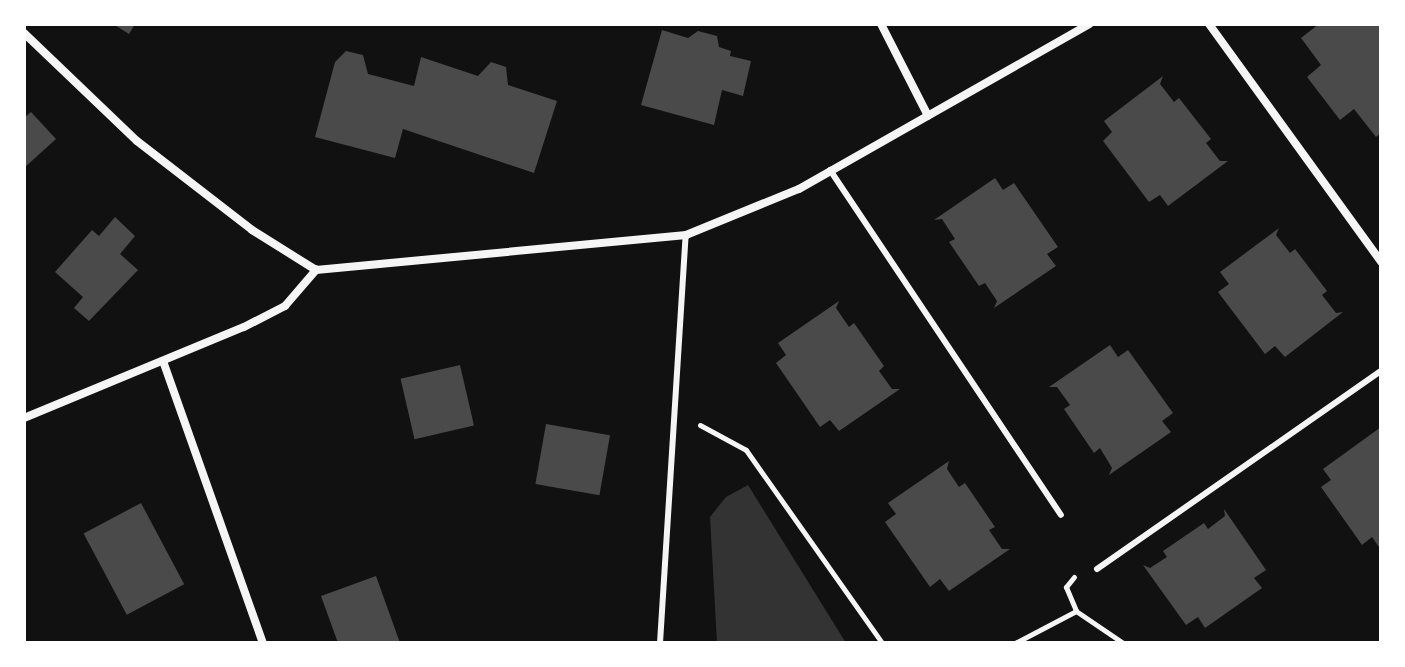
<!DOCTYPE html>
<style>
body{margin:0}
#map{position:relative;width:1405px;height:667px;overflow:hidden;background:#111;font-family:Karla,sans-serif}
div>[style]{position:absolute}
.water>*{inset:0;background:#333}
.building>*{inset:0;background:#4a4a4a;transform-origin:0 0}
.path>*{height:5px;margin:-2.5px;padding:0 2.5px;transform-origin:2.5px;border-radius:2.5px;background:#f5f5f5}
.service>*{height:6px;margin:-3px;padding:0 3px;transform-origin:3px;border-radius:3px;background:#f5f5f5}
.minor>*{height:8px;margin:-4px;padding:0 4px;transform-origin:4px;border-radius:4px;background:#f5f5f5}
span{translate:-50% -50%;white-space:nowrap;text-align:center;line-height:1.15;-webkit-text-stroke:8px #fff;paint-order:stroke}
.frame{position:absolute;inset:0;border:26px solid #fff;pointer-events:none}
</style>
<div id="map">
<div class="water">
<i style="clip-path:polygon(748px 485px,846px 643px,717px 643px,710px 517px,726px 497px)"></i>
</div>
<div class="building">
<i style="clip-path:polygon(113px 24px,135px 24px,129px 34px)"></i>
<i style="clip-path:polygon(1319px 24px,1381px 24px,1381px 133px,1376px 137px,1354px 109px,1340px 120px,1307px 77px,1321px 65px,1301px 38px)"></i>
<i style="clip-path:polygon(662px 30px,688px 38px,698px 31px,717px 36px,719px 47px,731px 51px,730px 56px,751px 61px,743px 96px,722px 90px,714px 125px,641px 105px)"></i>
<i style="clip-path:polygon(346px 51px,363px 55px,368px 74px,414px 86px,421px 57px,478px 76px,491px 62px,506px 67px,508px 85px,557px 101px,534px 173px,403px 129px,395px 158px,315px 137px,335px 62px)"></i>
<i style="clip-path:polygon(1163px 76px,1160px 84px,1174px 102px,1179px 98px,1211px 139px,1206px 143px,1220px 161px,1228px 161px,1168px 206px,1160px 195px,1149px 202px,1103px 141px,1112px 132px,1104px 121px)"></i>
<i style="clip-path:polygon(31px 112px,56px 139px,24px 168px,24px 118px)"></i>
<i style="clip-path:polygon(995px 178px,1003px 190px,1014px 183px,1058px 247px,1047px 254px,1056px 266px,994px 308px,997px 301px,985px 283px,979px 286px,949px 242px,955px 239px,942px 219px,934px 220px)"></i>
<i style="clip-path:polygon(115px 217px,135px 236px,120px 254px,138px 270px,89px 321px,74px 308px,83px 297px,55px 272px,92px 230px,99px 236px)"></i>
<i style="clip-path:polygon(1279px 228px,1276px 235px,1290px 253px,1295px 249px,1327px 291px,1322px 295px,1336px 313px,1343px 312px,1285px 357px,1275px 346px,1265px 354px,1218px 292px,1229px 284px,1220px 272px)"></i>
<i style="clip-path:polygon(839px 301px,836px 308px,849px 327px,854px 323px,884px 366px,879px 371px,892px 389px,900px 389px,839px 431px,830px 420px,820px 427px,776px 363px,786px 355px,778px 343px)"></i>
<i style="clip-path:polygon(1110px 345px,1118px 357px,1128px 350px,1173px 413px,1162px 421px,1171px 432px,1109px 475px,1112px 468px,1100px 448px,1094px 453px,1064px 409px,1070px 405px,1057px 387px,1049px 387px)"></i>
<i style="left:460px;top:365px;width:62px;height:61px;rotate:77deg"></i>
<i style="left:546px;top:424px;width:65px;height:61px;rotate:10deg"></i>
<i style="clip-path:polygon(1381px 427px,1380px 433px,1381px 550px,1372px 537px,1362px 545px,1321px 487px,1331px 480px,1323px 469px)"></i>
<i style="clip-path:polygon(949px 461px,947px 469px,959px 487px,965px 483px,995px 527px,989px 530px,1002px 549px,1010px 549px,949px 591px,940px 579px,930px 587px,885px 522px,896px 514px,888px 503px)"></i>
<i style="left:141px;top:503px;width:92px;height:65px;rotate:62deg"></i>
<i style="clip-path:polygon(1224px 509px,1266px 570px,1254px 578px,1262px 588px,1205px 628px,1198px 617px,1186px 625px,1143px 565px,1150px 568px,1167px 557px,1163px 551px,1204px 523px,1208px 529px,1225px 516px)"></i>
<i style="clip-path:polygon(376px 576px,400px 643px,338px 643px,321px 596px)"></i>
</div>
<div class="path">
<i style="left:700px;top:425px;width:52px;rotate:28.5deg"></i>
<i style="left:746px;top:450px;width:236px;rotate:54.8deg"></i>
<i style="left:1074px;top:577px;width:13px;rotate:129deg"></i>
<i style="left:1066px;top:587px;width:25px;rotate:67deg"></i>
<i style="left:1015px;top:643px;width:69px;rotate:-27.7deg"></i>
<i style="left:1076px;top:611px;width:57px;rotate:34.2deg"></i>
</div>
<div class="service">
<i style="left:830px;top:170px;width:415px;rotate:56.2deg"></i>
<i style="left:1097px;top:569px;width:346px;rotate:-34.9deg"></i>
<i style="left:660px;top:643px;width:409px;rotate:-86.4deg"></i>
</div>
<div class="minor">
<i style="left:881px;top:24px;width:103px;rotate:62.9deg"></i>
<i style="left:1209px;top:24px;width:294px;rotate:54.1deg"></i>
<i style="left:24px;top:33px;width:156px;rotate:43.7deg"></i>
<i style="left:137px;top:141px;width:145px;rotate:37.7deg"></i>
<i style="left:252px;top:230px;width:75px;rotate:32deg"></i>
<i style="left:163px;top:361px;width:299px;rotate:70.5deg"></i>
<i style="left:24px;top:418px;width:238px;rotate:-22.5deg"></i>
<i style="left:244px;top:327px;width:46px;rotate:-27.1deg"></i>
<i style="left:285px;top:306px;width:48px;rotate:-49.3deg"></i>
<i style="left:316px;top:270px;width:372px;rotate:-5.4deg"></i>
<i style="left:686px;top:235px;width:122px;rotate:-22.2deg"></i>
<i style="left:799px;top:189px;width:334px;rotate:-29.6deg"></i>
</div>
<div class="frame"></div>
</div>
